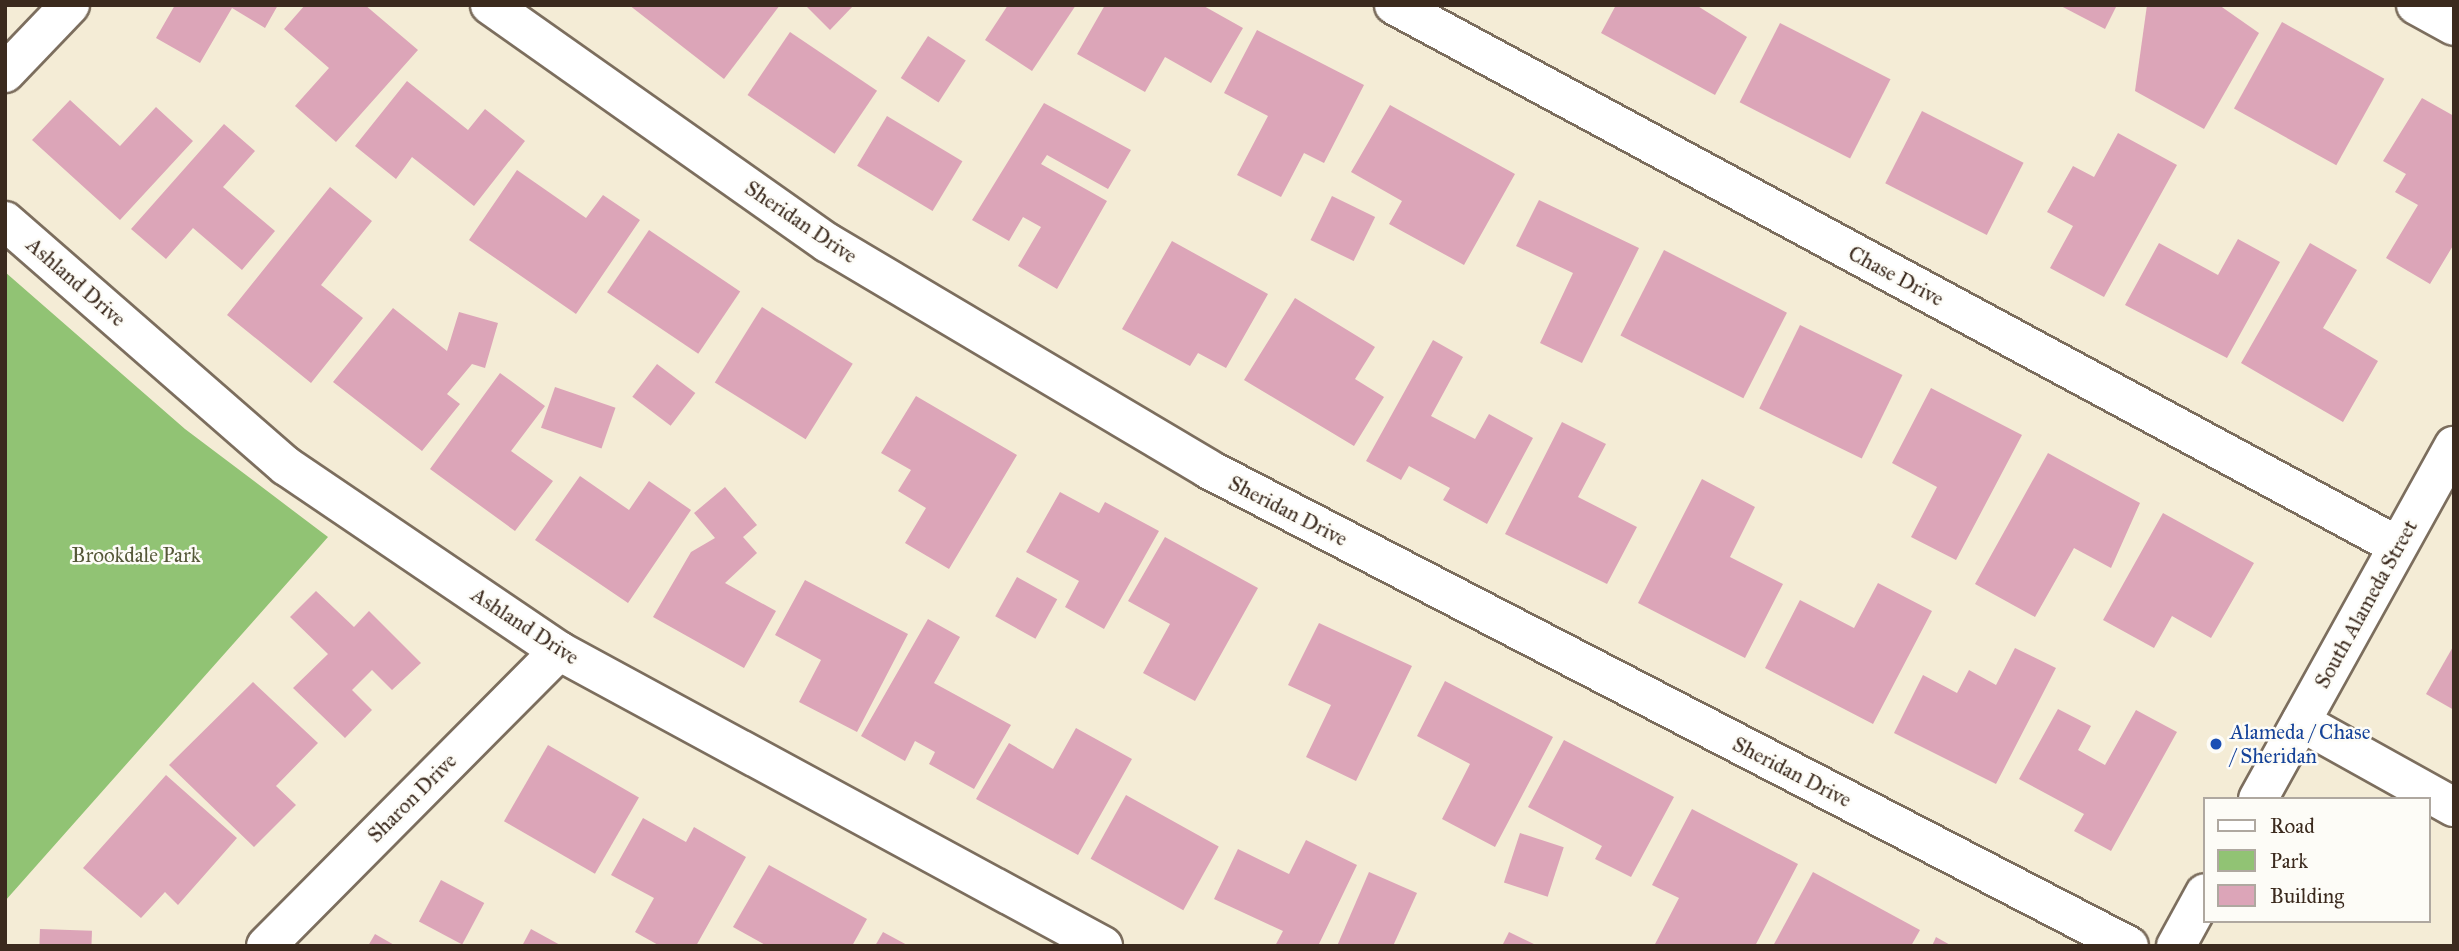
<!DOCTYPE html>
<style>
body{margin:0}
#map{position:relative;width:2459px;height:951px;overflow:hidden;background:#f4ecd6;font-family:"IM FELL Great Primer",serif}
div>[style]{position:absolute}
.green>*{inset:0;background:#91c374}
.building>*{inset:0;background:#dca5b8;transform-origin:0 0}
.roads{filter:drop-shadow(2px 0 #7c6e5e) drop-shadow(-2px 0 #7c6e5e) drop-shadow(0 2px #7c6e5e) drop-shadow(0 -2px #7c6e5e)}
.minor>*{height:38px;margin:-19px;padding:0 19px;transform-origin:19px;border-radius:19px;background:#fff}
.major>*{height:38px;margin:-19px;padding:0 19px;transform-origin:19px;border-radius:19px;background:#fff}
.dots>*{width:19px;height:19px;translate:-50% -50%;box-sizing:border-box;border:4px solid #fdfcf7;border-radius:50%}
span{translate:-50% -50%;white-space:nowrap;text-align:center;line-height:1.15;-webkit-text-stroke:5px #fdfcf7;paint-order:stroke}
.street-label{font-size:21px;color:#3b2a1e}
.park-label{font-size:21px;color:#555838}
.transit-label{font-size:21px;color:#164399}
.left{translate:0 -50%;text-align:left}
.frame{position:absolute;inset:0;border:7px solid #3b2a1e;pointer-events:none}
.legend{position:absolute;left:2203px;top:797px;width:228px;height:126px;box-sizing:border-box;background:#fdfcf7;border:2px solid #afa8a0;margin:0;padding:9px 12px;list-style:none;font-size:21px;color:#3b2a1e}
.legend li{display:flex;align-items:center;gap:14px;height:35px}
.legend b{width:35px;border:2px solid #afa8a0}
</style>
<div id="map">
<div class="green">
<i style="clip-path:polygon(5px 272px,185px 429px,328px 537px,5px 901px)"></i>
</div>
<div class="building">
<i style="clip-path:polygon(175px 5px,278px 5px,265px 28px,232px 8px,200px 63px,156px 38px)"></i>
<i style="clip-path:polygon(305px 5px,365px 5px,418px 50px,336px 142px,295px 106px,329px 68px,284px 29px)"></i>
<i style="clip-path:polygon(629px 5px,780px 5px,724px 79px)"></i>
<i style="clip-path:polygon(805px 5px,854px 5px,830px 30px)"></i>
<i style="clip-path:polygon(1008px 5px,1076px 5px,1032px 71px,985px 40px)"></i>
<i style="clip-path:polygon(1105px 5px,1202px 5px,1243px 28px,1211px 83px,1165px 57px,1145px 92px,1077px 54px)"></i>
<i style="clip-path:polygon(1616px 5px,1696px 5px,1747px 37px,1715px 95px,1601px 33px)"></i>
<i style="clip-path:polygon(2059px 5px,2117px 5px,2105px 29px)"></i>
<i style="clip-path:polygon(2147px 5px,2219px 5px,2259px 33px,2204px 129px,2135px 91px)"></i>
<i style="left:2282px;top:22px;width:117px;height:99px;rotate:29deg"></i>
<i style="left:1780px;top:23px;width:124px;height:89px;rotate:27deg"></i>
<i style="clip-path:polygon(1257px 30px,1364px 85px,1324px 163px,1304px 153px,1281px 197px,1237px 175px,1268px 116px,1224px 93px)"></i>
<i style="left:790px;top:32px;width:105px;height:76px;rotate:34deg"></i>
<i style="left:928px;top:36px;width:45px;height:50px;rotate:33deg"></i>
<i style="clip-path:polygon(407px 81px,468px 130px,485px 109px,525px 141px,474px 206px,412px 157px,396px 179px,355px 146px)"></i>
<i style="clip-path:polygon(2422px 98px,2454px 116px,2454px 244px,2430px 284px,2386px 258px,2418px 205px,2395px 192px,2406px 174px,2383px 161px)"></i>
<i style="clip-path:polygon(70px 100px,120px 146px,156px 107px,193px 141px,120px 220px,32px 140px)"></i>
<i style="clip-path:polygon(1044px 103px,1131px 150px,1108px 189px,1047px 155px,1041px 164px,1107px 201px,1057px 289px,1018px 266px,1041px 227px,1023px 217px,1009px 241px,972px 220px)"></i>
<i style="clip-path:polygon(1390px 105px,1515px 174px,1464px 265px,1389px 224px,1402px 201px,1351px 172px)"></i>
<i style="left:1922px;top:111px;width:114px;height:81px;rotate:27deg"></i>
<i style="left:887px;top:116px;width:88px;height:58px;rotate:31deg"></i>
<i style="clip-path:polygon(224px 124px,255px 151px,223px 187px,275px 231px,242px 270px,193px 228px,166px 259px,131px 229px)"></i>
<i style="clip-path:polygon(2118px 133px,2177px 165px,2104px 297px,2050px 268px,2073px 226px,2047px 212px,2073px 166px,2094px 177px)"></i>
<i style="clip-path:polygon(517px 170px,586px 218px,603px 195px,640px 220px,576px 314px,469px 240px)"></i>
<i style="clip-path:polygon(330px 187px,372px 221px,321px 285px,363px 318px,311px 383px,227px 315px)"></i>
<i style="left:1332px;top:196px;width:48px;height:49px;rotate:26deg"></i>
<i style="clip-path:polygon(1539px 200px,1639px 248px,1582px 363px,1540px 343px,1573px 273px,1516px 246px)"></i>
<i style="left:649px;top:230px;width:110px;height:75px;rotate:34deg"></i>
<i style="clip-path:polygon(2238px 239px,2280px 262px,2227px 358px,2125px 305px,2159px 243px,2218px 275px)"></i>
<i style="clip-path:polygon(1172px 241px,1268px 294px,1226px 368px,1198px 353px,1190px 366px,1122px 329px)"></i>
<i style="clip-path:polygon(2310px 243px,2357px 270px,2323px 328px,2378px 361px,2343px 422px,2241px 363px)"></i>
<i style="left:1664px;top:250px;width:138px;height:96px;rotate:27deg"></i>
<i style="clip-path:polygon(1295px 298px,1375px 347px,1355px 379px,1384px 397px,1354px 446px,1244px 380px)"></i>
<i style="left:762px;top:307px;width:107px;height:89px;rotate:32deg"></i>
<i style="clip-path:polygon(393px 308px,447px 351px,459px 312px,498px 323px,485px 368px,472px 364px,447px 394px,460px 404px,422px 451px,333px 382px)"></i>
<i style="left:1800px;top:325px;width:114px;height:93px;rotate:26deg"></i>
<i style="clip-path:polygon(1433px 340px,1463px 357px,1431px 416px,1475px 439px,1489px 414px,1533px 438px,1487px 524px,1443px 500px,1450px 488px,1409px 466px,1401px 480px,1366px 461px)"></i>
<i style="left:657px;top:364px;width:48px;height:41px;rotate:37deg"></i>
<i style="clip-path:polygon(500px 373px,545px 406px,511px 451px,553px 481px,515px 531px,430px 469px)"></i>
<i style="left:555px;top:387px;width:64px;height:43px;rotate:19deg"></i>
<i style="clip-path:polygon(1931px 388px,2022px 435px,1956px 560px,1911px 537px,1937px 487px,1892px 463px)"></i>
<i style="clip-path:polygon(916px 396px,1017px 455px,949px 569px,905px 543px,926px 508px,898px 491px,911px 470px,881px 453px)"></i>
<i style="clip-path:polygon(1562px 422px,1606px 444px,1578px 497px,1637px 527px,1607px 584px,1505px 534px)"></i>
<i style="clip-path:polygon(2048px 453px,2140px 503px,2111px 568px,2074px 548px,2035px 617px,1975px 584px)"></i>
<i style="clip-path:polygon(580px 476px,629px 510px,649px 481px,691px 510px,628px 603px,535px 540px)"></i>
<i style="clip-path:polygon(1702px 479px,1755px 507px,1730px 557px,1783px 584px,1745px 658px,1638px 603px)"></i>
<i style="clip-path:polygon(725px 487px,757px 525px,743px 537px,757px 553px,725px 583px,776px 611px,744px 668px,653px 617px,691px 552px,715px 538px,694px 513px)"></i>
<i style="clip-path:polygon(1060px 492px,1099px 513px,1105px 502px,1159px 531px,1104px 629px,1065px 607px,1079px 581px,1026px 552px)"></i>
<i style="clip-path:polygon(2163px 513px,2254px 563px,2211px 638px,2172px 616px,2154px 648px,2103px 620px)"></i>
<i style="clip-path:polygon(1165px 537px,1258px 588px,1195px 701px,1143px 673px,1170px 624px,1128px 601px)"></i>
<i style="left:1017px;top:577px;width:46px;height:45px;rotate:29deg"></i>
<i style="clip-path:polygon(805px 580px,908px 634px,857px 732px,799px 702px,821px 660px,775px 635px)"></i>
<i style="clip-path:polygon(1878px 583px,1932px 611px,1873px 724px,1765px 668px,1800px 600px,1854px 628px)"></i>
<i style="clip-path:polygon(316px 591px,354px 627px,369px 611px,421px 663px,392px 690px,372px 670px,352px 690px,372px 710px,345px 738px,293px 688px,328px 654px,290px 617px)"></i>
<i style="clip-path:polygon(928px 619px,960px 637px,934px 683px,1011px 725px,974px 789px,929px 764px,935px 752px,915px 741px,905px 761px,861px 736px)"></i>
<i style="clip-path:polygon(1319px 623px,1412px 666px,1356px 781px,1306px 757px,1331px 705px,1288px 685px)"></i>
<i style="clip-path:polygon(2454px 645px,2454px 710px,2426px 694px)"></i>
<i style="clip-path:polygon(2015px 648px,2056px 668px,1996px 784px,1894px 733px,1923px 675px,1957px 693px,1969px 670px,1996px 685px)"></i>
<i style="clip-path:polygon(1445px 681px,1553px 737px,1495px 847px,1442px 819px,1470px 764px,1417px 736px)"></i>
<i style="clip-path:polygon(253px 682px,318px 743px,276px 786px,296px 805px,254px 847px,169px 765px)"></i>
<i style="clip-path:polygon(2058px 709px,2091px 726px,2078px 750px,2105px 765px,2136px 710px,2177px 732px,2111px 851px,2074px 831px,2084px 814px,2019px 779px)"></i>
<i style="clip-path:polygon(1076px 728px,1132px 759px,1078px 855px,976px 799px,1009px 743px,1053px 769px)"></i>
<i style="clip-path:polygon(1564px 740px,1674px 797px,1631px 877px,1595px 859px,1602px 846px,1528px 807px)"></i>
<i style="left:548px;top:745px;width:105px;height:88px;rotate:30deg"></i>
<i style="clip-path:polygon(166px 775px,237px 838px,178px 905px,165px 892px,141px 918px,83px 868px)"></i>
<i style="left:1126px;top:795px;width:106px;height:73px;rotate:29deg"></i>
<i style="clip-path:polygon(1692px 809px,1798px 864px,1755px 946px,1654px 946px,1679px 898px,1652px 885px)"></i>
<i style="clip-path:polygon(643px 818px,686px 842px,694px 827px,746px 857px,696px 946px,660px 946px,635px 932px,654px 898px,611px 875px)"></i>
<i style="left:1520px;top:833px;width:46px;height:52px;rotate:18deg"></i>
<i style="clip-path:polygon(1306px 840px,1357px 865px,1318px 946px,1275px 946px,1283px 931px,1214px 899px,1238px 849px,1289px 874px)"></i>
<i style="clip-path:polygon(769px 865px,867px 919px,852px 946px,767px 946px,733px 927px)"></i>
<i style="clip-path:polygon(1369px 872px,1417px 893px,1393px 946px,1337px 946px)"></i>
<i style="clip-path:polygon(1813px 872px,1920px 930px,1911px 946px,1773px 946px)"></i>
<i style="left:441px;top:880px;width:49px;height:47px;rotate:28deg"></i>
<i style="left:40px;top:929px;width:52px;height:17px;rotate:2deg"></i>
<i style="clip-path:polygon(531px 929px,562px 946px,522px 946px)"></i>
<i style="clip-path:polygon(883px 932px,909px 946px,875px 946px)"></i>
<i style="clip-path:polygon(1509px 932px,1538px 946px,1502px 946px)"></i>
<i style="clip-path:polygon(375px 934px,396px 946px,368px 946px)"></i>
<i style="clip-path:polygon(1936px 937px,1952px 946px,1932px 946px)"></i>
</div>
<div class="roads">
<div class="minor">
<i style="left:490px;top:5px;width:413px;rotate:35.2deg"></i>
<i style="left:828px;top:243px;width:442px;rotate:30.7deg"></i>
<i style="left:1208px;top:469px;width:1037px;rotate:27.38deg"></i>
<i style="left:1394px;top:5px;width:1140px;rotate:28.32deg"></i>
<i style="left:2416px;top:5px;width:43px;rotate:28.9deg"></i>
<i style="left:5px;top:73px;width:94px;rotate:-46.3deg"></i>
<i style="left:5px;top:221px;width:373px;rotate:41.1deg"></i>
<i style="left:286px;top:466px;width:330px;rotate:34.1deg"></i>
<i style="left:559px;top:651px;width:619px;rotate:28.47deg"></i>
<i style="left:2301px;top:722px;width:175px;rotate:29.1deg"></i>
<i style="left:266px;top:946px;width:416px;rotate:-45.2deg"></i>
</div>
<div class="major">
<i style="left:2258px;top:799px;width:404px;rotate:-61deg"></i>
<i style="left:2176px;top:946px;width:60px;rotate:-61.3deg"></i>
</div>
</div>
<div class="dots">
<i style="left:2216px;top:744px;background:#1a4fb4"></i>
</div>
<div class="street-label">
<span style="left:801px;top:222px;rotate:34deg">Sheridan Drive</span>
<span style="left:1896px;top:276px;rotate:28deg">Chase Drive</span>
<span style="left:76px;top:282px;rotate:41deg">Ashland Drive</span>
<span style="left:1288px;top:511px;rotate:27deg">Sheridan Drive</span>
<span style="left:2366px;top:604px;rotate:-61deg">South Alameda Street</span>
<span style="left:525px;top:626px;rotate:33deg">Ashland Drive</span>
<span style="left:1792px;top:772px;rotate:27deg">Sheridan Drive</span>
<span style="left:412px;top:798px;rotate:-45deg">Sharon Drive</span>
</div>
<div class="park-label">
<span style="left:136px;top:555px">Brookdale Park</span>
</div>
<div class="transit-label">
<span class="left" style="left:2230px;top:744px">Alameda / Chase<br>/ Sheridan</span>
</div>
<div class="frame"></div>
<ul class="legend">
<li><b style="height:9px;background:#fff"></b>Road</li>
<li><b style="height:19px;background:#91c374"></b>Park</li>
<li><b style="height:19px;background:#dca5b8"></b>Building</li>
</ul>
</div>
